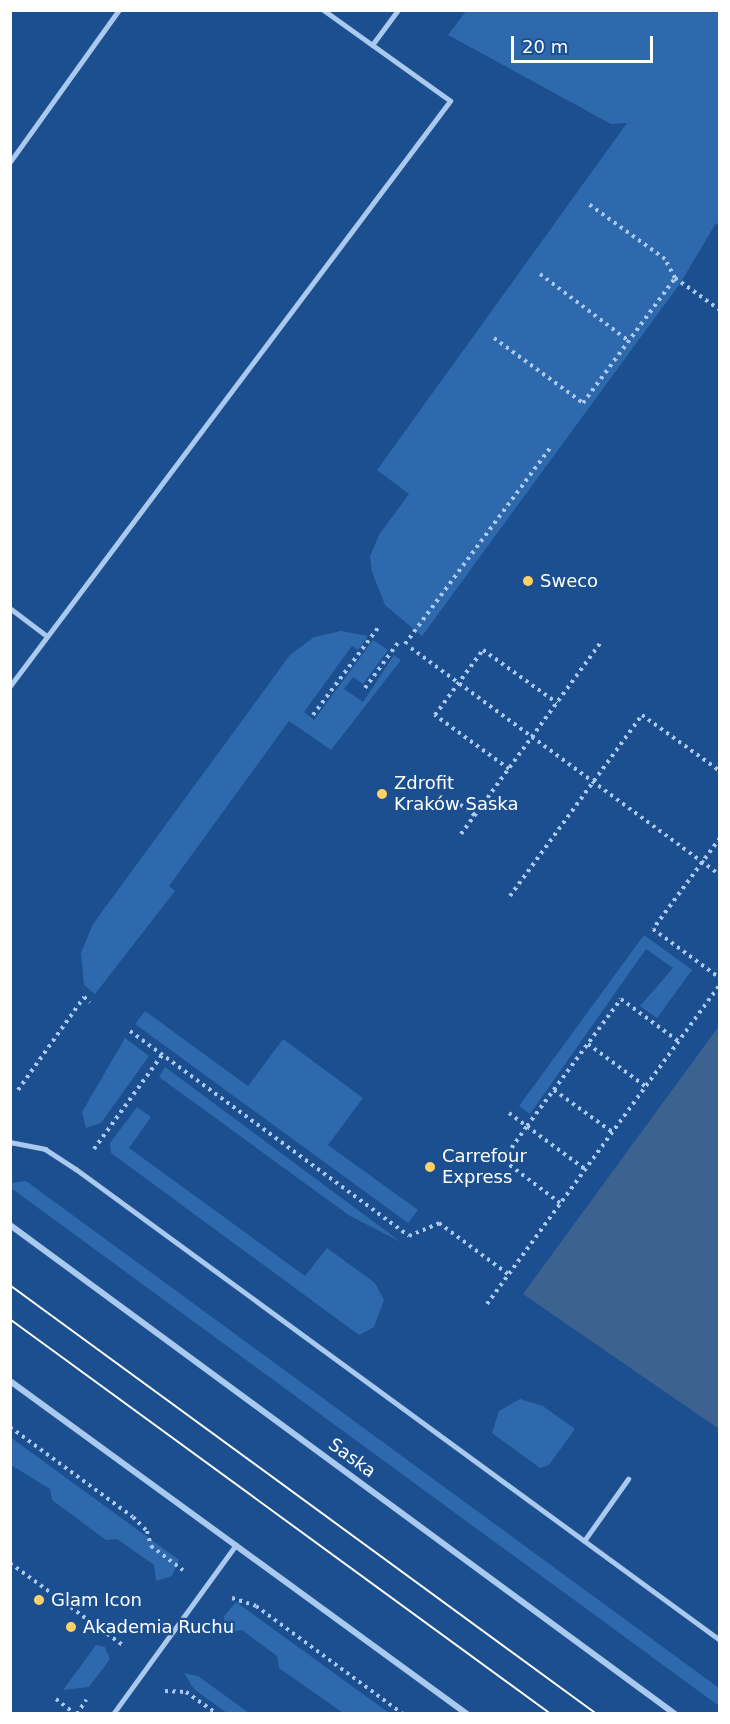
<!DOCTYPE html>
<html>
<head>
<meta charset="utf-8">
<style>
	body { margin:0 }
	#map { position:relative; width:730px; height:1724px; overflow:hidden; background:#1b4f8f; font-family:"DejaVu Sans",sans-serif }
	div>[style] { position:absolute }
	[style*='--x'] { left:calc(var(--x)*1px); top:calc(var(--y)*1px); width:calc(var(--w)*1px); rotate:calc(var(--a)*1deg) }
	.green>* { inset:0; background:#2e69ad }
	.water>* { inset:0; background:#3c6290 }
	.path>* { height:4px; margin-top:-2px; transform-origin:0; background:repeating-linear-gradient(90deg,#a9c9ee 0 3px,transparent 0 7.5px) }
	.lane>* { height:4.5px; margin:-2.25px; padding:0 2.25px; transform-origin:2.25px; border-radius:2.25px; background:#a9c9ee }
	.street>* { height:6px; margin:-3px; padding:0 3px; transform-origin:3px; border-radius:3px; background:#a9c9ee }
	.tram>* { height:1.5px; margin:-0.75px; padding:0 0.75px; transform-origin:0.75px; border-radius:0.75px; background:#fff }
	.dots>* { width:16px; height:16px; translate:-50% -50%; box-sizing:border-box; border:3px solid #1b4f8f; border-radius:50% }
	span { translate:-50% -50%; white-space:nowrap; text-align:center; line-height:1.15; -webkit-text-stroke:4.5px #1b4f8f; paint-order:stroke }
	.poi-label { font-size:18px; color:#fff }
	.left { translate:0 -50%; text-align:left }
	.street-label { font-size:18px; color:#fff }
	.frame { position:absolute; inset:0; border:12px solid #fff; pointer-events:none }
	.scale { position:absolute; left:511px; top:36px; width:142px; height:27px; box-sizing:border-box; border:3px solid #fff; border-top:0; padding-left:8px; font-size:18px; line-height:21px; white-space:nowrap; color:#fff; -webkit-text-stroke:4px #1b4f8f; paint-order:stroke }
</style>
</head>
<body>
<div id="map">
	<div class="green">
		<div style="clip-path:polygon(466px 11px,719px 11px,719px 226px,716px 223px,681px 282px,422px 636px,385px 605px,372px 572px,370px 556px,379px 535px,409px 494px,377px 470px,627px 123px,611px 124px,448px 35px)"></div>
		<div style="clip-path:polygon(341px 631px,368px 636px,358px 650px,352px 646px,304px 712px,314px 720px,373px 640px,388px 650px,363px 684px,353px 677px,344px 689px,363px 702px,394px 655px,401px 660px,331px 750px,289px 721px,169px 886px,175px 891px,95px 994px,84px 985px,81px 953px,93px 924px,290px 655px,314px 637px)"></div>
		<div style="clip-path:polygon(644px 935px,692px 970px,657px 1018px,640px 1006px,673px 968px,646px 949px,530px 1114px,519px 1106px)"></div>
		<div style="clip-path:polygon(145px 1011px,248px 1086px,283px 1039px,363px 1098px,328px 1145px,418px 1210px,408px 1223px,135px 1024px)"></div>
		<div style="clip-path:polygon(125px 1038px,149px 1056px,101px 1123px,86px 1128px,82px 1112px)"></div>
		<div style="clip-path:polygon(165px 1067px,401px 1242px,350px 1216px,159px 1077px)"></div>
		<div style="clip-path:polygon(137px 1107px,151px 1117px,129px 1148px,305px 1276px,327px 1248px,375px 1283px,384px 1300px,374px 1327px,359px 1335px,111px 1153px,110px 1143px)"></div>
		<div style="clip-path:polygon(26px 1181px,719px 1688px,719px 1706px,11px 1188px,12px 1183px)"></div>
		<div style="clip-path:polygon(520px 1399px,543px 1406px,575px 1429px,549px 1465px,540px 1468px,492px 1433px,499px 1411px)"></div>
		<div style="clip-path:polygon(10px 1437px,179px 1560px,172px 1576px,156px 1581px,154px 1565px,117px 1539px,106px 1540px,52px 1500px,50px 1489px,11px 1465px)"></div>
		<div style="clip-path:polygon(236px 1602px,389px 1713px,343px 1713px,279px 1668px,277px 1656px,242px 1630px,225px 1633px,224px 1616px)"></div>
		<div style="clip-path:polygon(96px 1645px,105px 1647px,110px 1659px,89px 1687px,63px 1690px)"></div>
		<div style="clip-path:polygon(184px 1673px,198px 1676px,249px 1713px,227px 1713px,194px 1689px)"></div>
	</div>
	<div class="water">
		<div style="clip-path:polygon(719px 1026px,719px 1429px,523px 1294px)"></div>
	</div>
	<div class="path">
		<div style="--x:540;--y:274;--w:111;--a:37"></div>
		<div style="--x:675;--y:278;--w:55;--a:35.4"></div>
		<div style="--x:494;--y:338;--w:110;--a:36.1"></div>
		<div style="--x:583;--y:403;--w:155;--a:-53.6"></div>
		<div style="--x:675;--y:278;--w:21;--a:-118"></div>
		<div style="--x:665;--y:259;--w:97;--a:-144.2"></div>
		<div style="--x:405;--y:644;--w:245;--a:-53.5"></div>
		<div style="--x:411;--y:648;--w:383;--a:36.3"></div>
		<div style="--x:365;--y:688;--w:59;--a:-53.9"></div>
		<div style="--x:313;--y:715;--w:112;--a:-53.3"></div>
		<div style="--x:509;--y:769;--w:92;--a:-143.9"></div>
		<div style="--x:435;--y:715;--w:81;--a:-53.6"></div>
		<div style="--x:483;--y:650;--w:91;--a:35.6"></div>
		<div style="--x:454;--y:800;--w:26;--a:36"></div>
		<div style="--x:461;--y:834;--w:238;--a:-53.9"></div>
		<div style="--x:720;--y:838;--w:113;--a:126.4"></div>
		<div style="--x:653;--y:929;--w:83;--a:36.2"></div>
		<div style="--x:510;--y:896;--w:224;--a:-53.9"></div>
		<div style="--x:642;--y:715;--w:96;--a:35.7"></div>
		<div style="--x:130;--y:1031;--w:346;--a:36.3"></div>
		<div style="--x:409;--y:1236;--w:33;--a:-23"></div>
		<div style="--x:439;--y:1223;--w:86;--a:36.5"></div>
		<div style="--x:588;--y:1044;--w:71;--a:36.4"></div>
		<div style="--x:18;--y:1090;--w:114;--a:-54.6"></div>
		<div style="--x:84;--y:997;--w:8;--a:40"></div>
		<div style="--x:554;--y:1090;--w:72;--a:35.9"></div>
		<div style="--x:509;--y:1113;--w:94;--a:36.4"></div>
		<div style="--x:94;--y:1149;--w:116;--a:-54.1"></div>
		<div style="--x:560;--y:1203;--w:71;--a:-143"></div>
		<div style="--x:503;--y:1160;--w:42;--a:-54.8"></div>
		<div style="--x:527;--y:1126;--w:158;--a:-53.5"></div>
		<div style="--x:621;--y:999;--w:71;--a:36.4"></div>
		<div style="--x:487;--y:1304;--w:395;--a:-53.9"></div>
		<div style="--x:10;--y:1427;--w:152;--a:36.2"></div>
		<div style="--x:133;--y:1517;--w:20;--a:45"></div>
		<div style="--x:147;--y:1531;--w:16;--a:75"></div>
		<div style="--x:151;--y:1546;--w:40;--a:37"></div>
		<div style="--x:10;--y:1563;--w:142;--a:36.1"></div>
		<div style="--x:232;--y:1598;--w:25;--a:18"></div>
		<div style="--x:256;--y:1606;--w:182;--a:36.3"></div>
		<div style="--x:165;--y:1691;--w:21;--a:3"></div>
		<div style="--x:186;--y:1692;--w:38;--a:35"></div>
		<div style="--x:56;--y:1699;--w:24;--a:38"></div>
		<div style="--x:77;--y:1714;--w:17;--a:-57"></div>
	</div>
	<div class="lane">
		<div style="--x:372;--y:45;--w:44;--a:-53.4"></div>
		<div style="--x:10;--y:162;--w:187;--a:-54.4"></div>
		<div style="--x:10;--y:608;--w:46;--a:37.1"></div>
		<div style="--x:10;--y:686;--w:732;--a:-53.05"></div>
		<div style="--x:450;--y:101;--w:156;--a:-144.4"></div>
		<div style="--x:10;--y:1142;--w:36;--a:11"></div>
		<div style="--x:45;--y:1149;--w:37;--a:33"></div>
		<div style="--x:76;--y:1169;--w:798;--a:36.18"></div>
		<div style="--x:584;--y:1541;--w:76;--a:-54.6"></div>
		<div style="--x:113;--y:1714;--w:209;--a:-54"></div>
	</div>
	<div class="street">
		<div style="--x:10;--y:1225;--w:825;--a:36.33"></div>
		<div style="--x:10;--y:1381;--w:565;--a:36.08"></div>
	</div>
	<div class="tram">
		<div style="--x:10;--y:1285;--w:727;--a:36.16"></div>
		<div style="--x:10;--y:1319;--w:670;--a:36.13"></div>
	</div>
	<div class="dots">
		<div style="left:528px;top:581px;background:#ffd166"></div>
		<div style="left:382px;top:794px;background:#ffd166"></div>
		<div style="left:430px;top:1167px;background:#ffd166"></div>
		<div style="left:39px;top:1600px;background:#ffd166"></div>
		<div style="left:71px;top:1627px;background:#ffd166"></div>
	</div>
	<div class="poi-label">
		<span class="left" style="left:540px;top:581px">Sweco</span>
		<span class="left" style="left:394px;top:794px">Zdrofit<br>Kraków Saska</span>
		<span class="left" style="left:442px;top:1167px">Carrefour<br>Express</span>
		<span class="left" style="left:51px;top:1600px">Glam Icon</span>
		<span class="left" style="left:83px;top:1627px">Akademia Ruchu</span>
	</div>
	<div class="street-label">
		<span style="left:352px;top:1458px;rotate:36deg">Saska</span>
	</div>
	<div class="frame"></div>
	<div class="scale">20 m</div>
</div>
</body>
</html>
